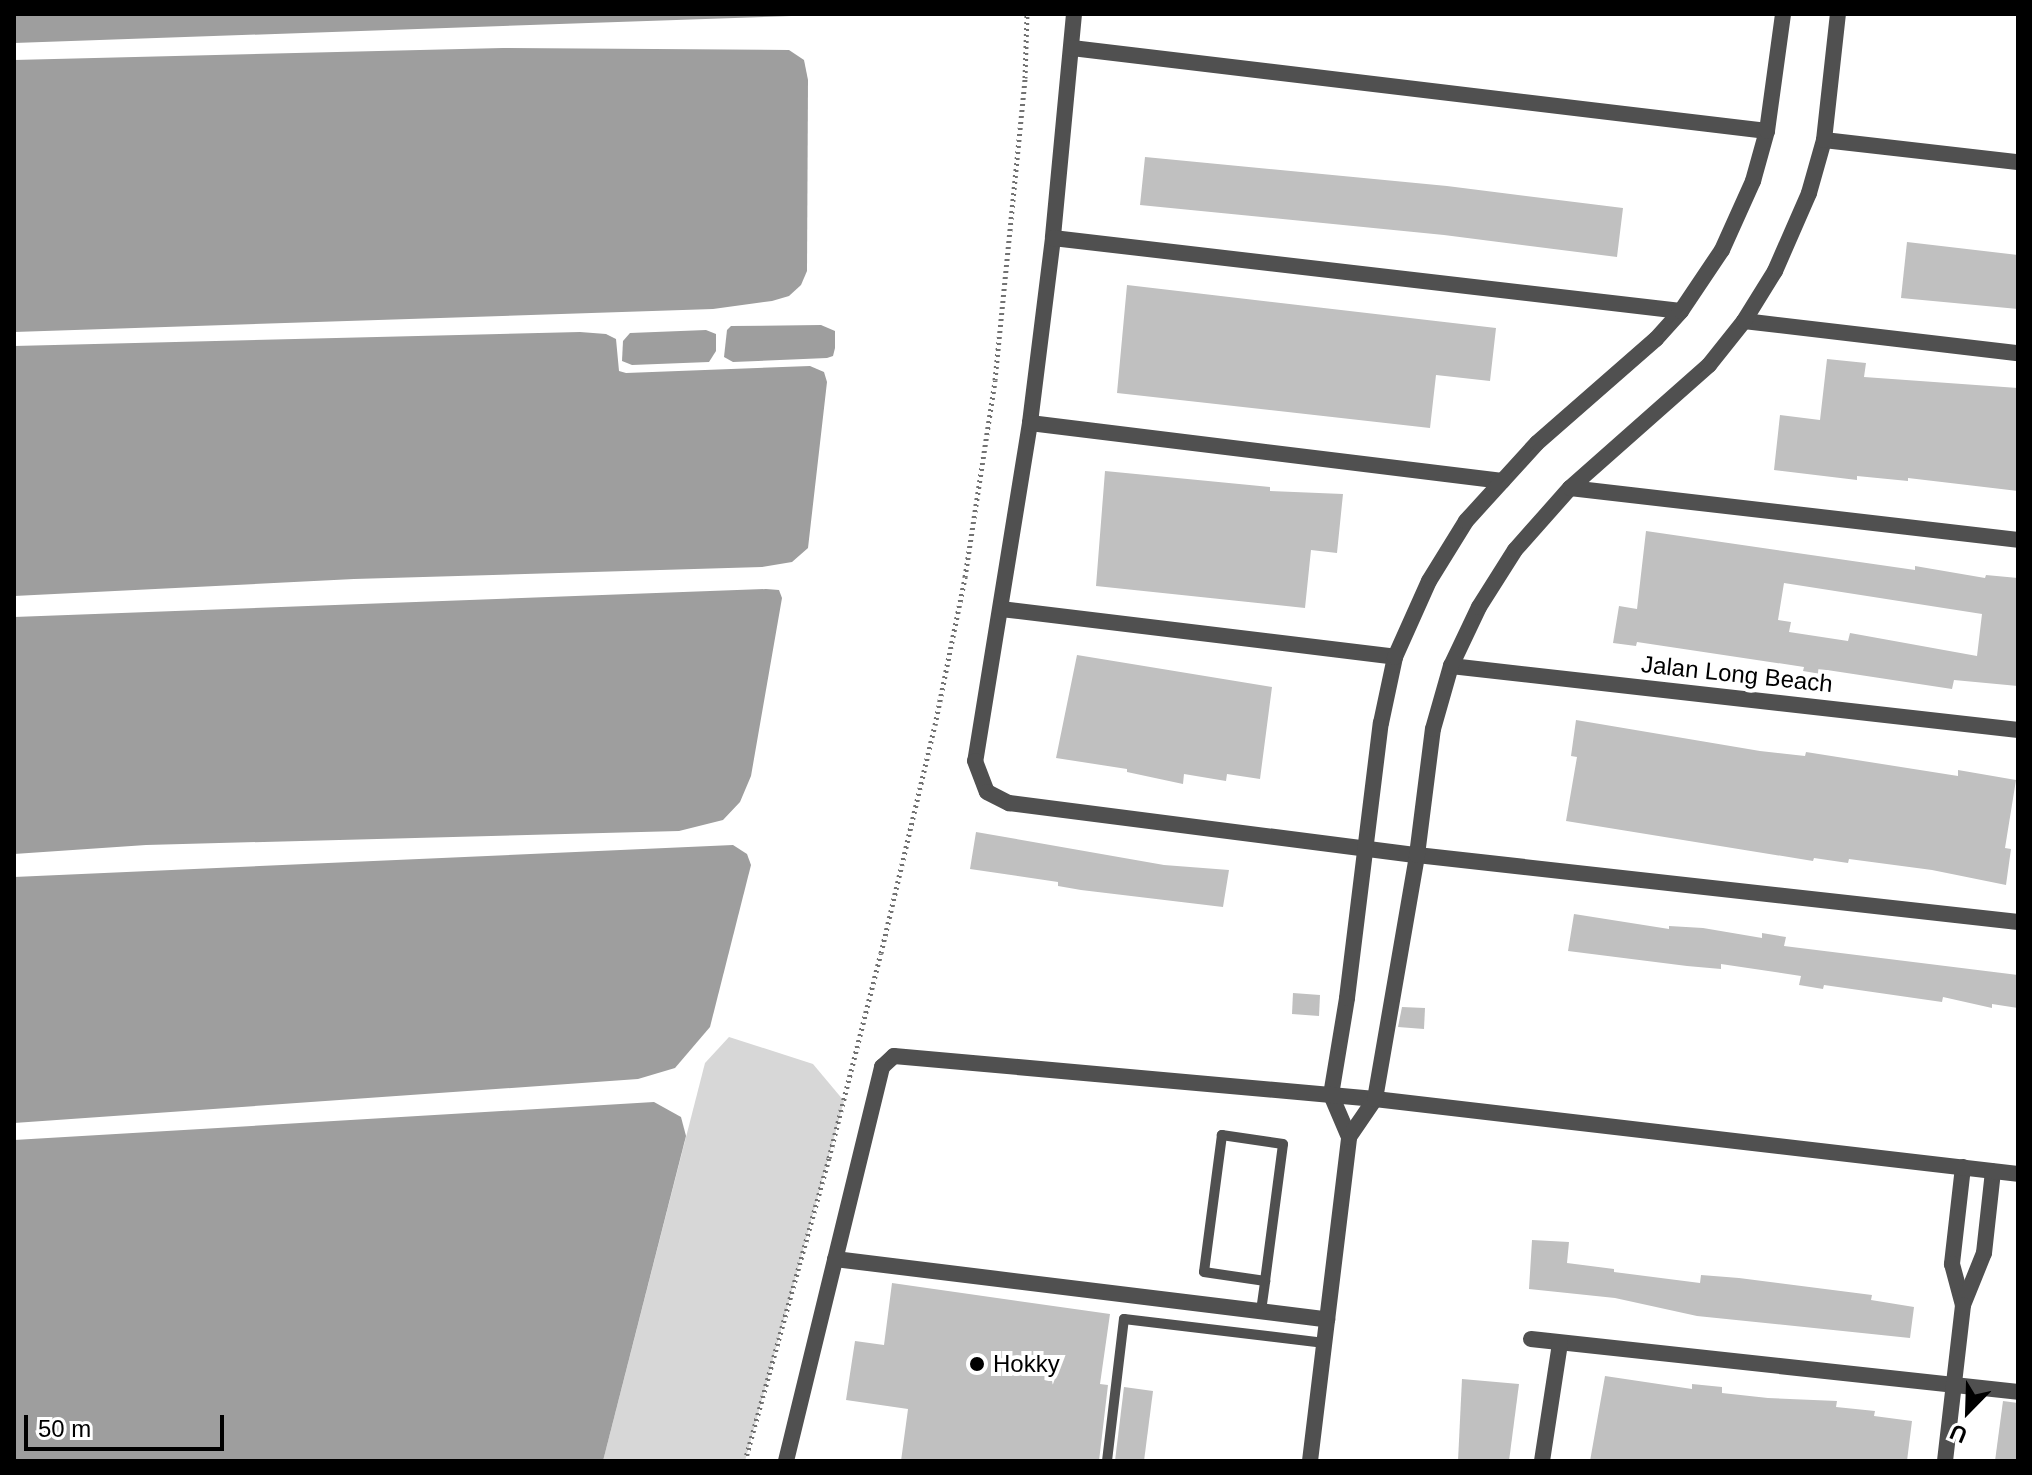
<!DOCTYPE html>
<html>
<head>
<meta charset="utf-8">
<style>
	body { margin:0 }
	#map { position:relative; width:2032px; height:1475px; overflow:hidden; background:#fff; font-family:Helvetica,sans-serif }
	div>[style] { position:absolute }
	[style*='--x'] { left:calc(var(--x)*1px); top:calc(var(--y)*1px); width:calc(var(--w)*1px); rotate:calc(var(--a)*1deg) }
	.green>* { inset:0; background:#d7d7d7 }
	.water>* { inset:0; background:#9e9e9e }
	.building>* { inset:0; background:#c0c0c0 }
	.path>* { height:5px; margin-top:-2.5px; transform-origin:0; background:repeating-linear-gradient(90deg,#727272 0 2px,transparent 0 6px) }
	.service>* { height:10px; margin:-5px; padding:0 5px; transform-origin:5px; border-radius:5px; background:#505050 }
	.minor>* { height:16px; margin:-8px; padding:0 8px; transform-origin:8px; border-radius:8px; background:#505050 }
	.dots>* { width:22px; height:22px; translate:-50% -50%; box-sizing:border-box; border:4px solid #fff; border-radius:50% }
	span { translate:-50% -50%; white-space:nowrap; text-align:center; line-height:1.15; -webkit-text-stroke:8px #fff; paint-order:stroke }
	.street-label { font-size:24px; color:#000 }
	.poi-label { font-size:24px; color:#000 }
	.left { translate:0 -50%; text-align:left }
	.frame { position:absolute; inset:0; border:16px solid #000; pointer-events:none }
	.north { position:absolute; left:1928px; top:1371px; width:80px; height:80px; -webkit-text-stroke:6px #fff; paint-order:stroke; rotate:203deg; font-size:22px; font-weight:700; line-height:32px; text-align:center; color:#000 }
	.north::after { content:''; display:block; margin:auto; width:28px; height:36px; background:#000; clip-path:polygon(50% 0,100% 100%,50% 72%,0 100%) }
	.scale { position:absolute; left:24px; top:1415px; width:200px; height:36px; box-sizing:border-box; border:4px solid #000; border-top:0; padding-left:10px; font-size:24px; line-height:28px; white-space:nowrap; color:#000; -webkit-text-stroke:6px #fff; paint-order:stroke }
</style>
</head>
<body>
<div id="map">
	<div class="green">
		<div style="clip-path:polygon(729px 1037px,813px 1064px,844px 1101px,745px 1461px,603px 1461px,705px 1063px)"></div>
	</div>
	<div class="water">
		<div style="clip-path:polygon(14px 14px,850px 14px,14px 43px)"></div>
		<div style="clip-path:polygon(503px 48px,789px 50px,804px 60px,808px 80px,807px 271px,801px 285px,789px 296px,772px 301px,713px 309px,14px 332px,14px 60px)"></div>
		<div style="clip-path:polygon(821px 325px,835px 331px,835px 348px,833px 356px,827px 358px,733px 362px,724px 357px,727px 330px,731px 326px)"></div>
		<div style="clip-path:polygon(706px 330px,716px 334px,716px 351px,709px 362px,632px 365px,622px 361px,623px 341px,630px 333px)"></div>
		<div style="clip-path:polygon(580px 332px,606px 334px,616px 339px,619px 371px,626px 373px,810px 366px,824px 372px,827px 382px,808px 548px,792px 562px,762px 567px,354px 579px,14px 596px,14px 346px)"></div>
		<div style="clip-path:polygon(766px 589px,779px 590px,782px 598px,751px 776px,740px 802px,723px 820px,679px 831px,146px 845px,14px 854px,14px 617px)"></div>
		<div style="clip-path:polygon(733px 845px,747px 854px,751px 865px,710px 1027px,675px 1068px,638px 1079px,14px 1123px,14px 877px)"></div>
		<div style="clip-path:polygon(654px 1102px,681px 1117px,686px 1136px,603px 1461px,14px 1461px,14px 1140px)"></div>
	</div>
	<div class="building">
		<div style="clip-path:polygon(1145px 157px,1447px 186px,1623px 208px,1617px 257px,1444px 235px,1140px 205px)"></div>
		<div style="clip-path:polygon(1907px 242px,2018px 255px,2018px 309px,1901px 298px)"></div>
		<div style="clip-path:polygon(1127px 285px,1496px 328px,1490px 381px,1436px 375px,1430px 428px,1117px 393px)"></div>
		<div style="clip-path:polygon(1827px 359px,1866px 363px,1864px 377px,2018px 388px,2018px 491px,1908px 478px,1908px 481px,1857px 476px,1857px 480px,1774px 470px,1780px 415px,1820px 420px)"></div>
		<div style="clip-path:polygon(1105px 471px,1270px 487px,1270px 491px,1343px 494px,1337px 553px,1311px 550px,1305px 608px,1096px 586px)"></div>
		<div style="clip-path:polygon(evenodd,1646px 531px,1915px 570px,1915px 566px,1985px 578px,1986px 575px,2018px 578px,2018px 686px,1954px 680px,1952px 689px,1827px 670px,1827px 675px,1803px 671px,1804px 667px,1637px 642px,1636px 646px,1613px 643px,1619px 606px,1637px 609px,1646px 531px,1784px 583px,1982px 614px,1977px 656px,1850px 633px,1848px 641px,1789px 632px,1791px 622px,1778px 620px,1784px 583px)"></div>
		<div style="clip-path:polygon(1077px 655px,1272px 687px,1260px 779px,1227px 774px,1226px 781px,1184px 774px,1183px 784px,1127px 772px,1127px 769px,1056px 758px)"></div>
		<div style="clip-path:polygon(1576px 720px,1760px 751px,1805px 756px,1806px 752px,1958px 776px,1958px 770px,2016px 780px,2005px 848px,2011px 849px,2006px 885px,1932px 870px,1849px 859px,1848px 863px,1814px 858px,1813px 861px,1566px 821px,1577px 757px,1571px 756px)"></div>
		<div style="clip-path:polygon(976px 832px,1164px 865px,1229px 870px,1223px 907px,1081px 890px,1058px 886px,1058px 882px,970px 869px)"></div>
		<div style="clip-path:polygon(1574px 914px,1669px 929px,1669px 926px,1703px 928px,1762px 938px,1762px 933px,1786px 937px,1784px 946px,2018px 975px,2018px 1008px,1992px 1004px,1992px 1008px,1943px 997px,1942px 1002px,1824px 985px,1823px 989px,1799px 985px,1801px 976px,1721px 964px,1721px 969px,1687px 966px,1568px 951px)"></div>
		<div style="clip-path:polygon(1293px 993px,1320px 995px,1319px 1016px,1292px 1014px)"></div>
		<div style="clip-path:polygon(1402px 1007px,1425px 1008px,1424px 1029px,1398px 1027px)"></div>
		<div style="clip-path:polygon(1532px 1240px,1569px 1242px,1567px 1263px,1614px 1269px,1614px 1272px,1700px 1283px,1701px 1275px,1739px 1278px,1872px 1295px,1871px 1300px,1914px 1307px,1910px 1338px,1697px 1316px,1615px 1298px,1529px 1289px)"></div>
		<div style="clip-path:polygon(892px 1283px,1110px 1314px,1100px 1384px,1108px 1385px,1099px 1461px,901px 1461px,908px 1409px,846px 1400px,855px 1341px,884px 1345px)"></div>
		<div style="clip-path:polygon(1605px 1376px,1692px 1389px,1692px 1384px,1722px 1387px,1722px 1393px,1768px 1398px,1837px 1401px,1836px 1407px,1875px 1411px,1874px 1416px,1912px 1421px,1907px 1461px,1590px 1461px)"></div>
		<div style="clip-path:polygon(1462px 1379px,1519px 1384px,1509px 1461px,1458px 1461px)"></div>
		<div style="clip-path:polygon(1124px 1387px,1153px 1391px,1144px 1461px,1115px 1461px)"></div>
		<div style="clip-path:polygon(2003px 1401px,2018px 1403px,2018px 1461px,1995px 1461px)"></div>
	</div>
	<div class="path">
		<div style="--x:745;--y:1461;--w:314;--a:-74.5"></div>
		<div style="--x:829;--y:1158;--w:211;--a:-75.8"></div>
		<div style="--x:881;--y:953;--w:234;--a:-76.7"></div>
		<div style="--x:935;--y:725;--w:151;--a:-78.5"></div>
		<div style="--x:965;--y:577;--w:199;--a:-81.3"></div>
		<div style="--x:995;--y:380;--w:303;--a:-84.3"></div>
		<div style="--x:1025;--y:78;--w:64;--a:-88.2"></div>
	</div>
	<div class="service">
		<div style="--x:1261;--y:1311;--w:30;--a:-82"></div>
		<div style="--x:1265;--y:1281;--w:138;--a:-82.5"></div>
		<div style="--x:1283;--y:1144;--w:62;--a:-171.6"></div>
		<div style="--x:1222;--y:1135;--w:138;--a:97.5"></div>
		<div style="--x:1204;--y:1272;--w:62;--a:8.4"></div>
		<div style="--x:1107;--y:1461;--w:143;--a:-83.2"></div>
		<div style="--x:1124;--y:1319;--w:202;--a:6.8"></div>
	</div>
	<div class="minor">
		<div style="--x:1074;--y:14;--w:225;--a:95.4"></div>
		<div style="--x:1053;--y:238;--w:186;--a:97.1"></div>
		<div style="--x:1030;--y:423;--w:342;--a:99.2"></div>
		<div style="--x:975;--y:761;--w:33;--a:69"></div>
		<div style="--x:987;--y:792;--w:25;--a:27"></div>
		<div style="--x:1009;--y:803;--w:411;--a:7.3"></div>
		<div style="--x:1417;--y:855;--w:605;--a:6.36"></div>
		<div style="--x:1072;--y:48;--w:700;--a:6.81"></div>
		<div style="--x:1824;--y:140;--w:195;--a:6.5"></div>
		<div style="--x:1053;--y:238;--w:632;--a:6.63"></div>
		<div style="--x:1744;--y:321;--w:276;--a:6.7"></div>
		<div style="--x:1030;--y:423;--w:476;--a:7"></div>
		<div style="--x:1570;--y:488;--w:451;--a:6.6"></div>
		<div style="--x:1001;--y:609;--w:397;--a:6.9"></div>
		<div style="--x:1451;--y:666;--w:571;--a:6.44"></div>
		<div style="--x:1349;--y:1137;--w:46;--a:-113.2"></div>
		<div style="--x:1331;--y:1095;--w:98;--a:-80.6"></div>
		<div style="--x:1347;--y:998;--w:277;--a:-83"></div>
		<div style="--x:1381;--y:723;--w:67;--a:-78"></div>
		<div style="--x:1395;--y:657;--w:83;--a:-65.9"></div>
		<div style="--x:1429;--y:581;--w:70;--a:-58.3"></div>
		<div style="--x:1466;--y:521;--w:105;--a:-47.7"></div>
		<div style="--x:1537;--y:443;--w:158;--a:-41.2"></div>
		<div style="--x:1656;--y:339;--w:38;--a:-48"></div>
		<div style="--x:1681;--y:311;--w:73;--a:-56.1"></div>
		<div style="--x:1722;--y:250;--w:76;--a:-65.8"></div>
		<div style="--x:1753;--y:181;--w:52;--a:-74.4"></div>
		<div style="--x:1767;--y:131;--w:118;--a:-82.2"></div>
		<div style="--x:1963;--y:1167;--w:98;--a:96.5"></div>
		<div style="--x:1952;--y:1264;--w:42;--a:75"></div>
		<div style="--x:1963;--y:1305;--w:56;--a:-68"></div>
		<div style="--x:1984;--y:1253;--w:82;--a:-83.7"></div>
		<div style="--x:835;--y:1259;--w:496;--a:7"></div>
		<div style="--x:1531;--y:1339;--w:490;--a:6.2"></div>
		<div style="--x:786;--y:1461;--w:406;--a:-76.3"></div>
		<div style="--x:882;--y:1067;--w:16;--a:-43"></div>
		<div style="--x:894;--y:1056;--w:483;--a:5.1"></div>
		<div style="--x:1375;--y:1099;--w:647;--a:6.65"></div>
		<div style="--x:1310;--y:1461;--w:326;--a:-83.1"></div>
		<div style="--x:1349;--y:1137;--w:46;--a:-55.6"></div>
		<div style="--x:1375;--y:1099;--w:248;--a:-80.2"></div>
		<div style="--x:1417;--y:855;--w:127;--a:-82.8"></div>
		<div style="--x:1433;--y:729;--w:66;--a:-74.1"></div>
		<div style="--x:1451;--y:666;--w:65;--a:-64.6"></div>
		<div style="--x:1479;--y:607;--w:67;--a:-57.7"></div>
		<div style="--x:1515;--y:550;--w:83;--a:-48.4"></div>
		<div style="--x:1570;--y:488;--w:186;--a:-41.5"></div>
		<div style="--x:1709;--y:365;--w:56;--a:-51.5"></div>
		<div style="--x:1744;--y:321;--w:59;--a:-58.2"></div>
		<div style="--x:1775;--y:271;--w:85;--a:-66.4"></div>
		<div style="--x:1809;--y:193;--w:55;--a:-74.2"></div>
		<div style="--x:1824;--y:140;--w:127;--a:-83.7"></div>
		<div style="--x:1542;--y:1461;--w:119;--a:-81.3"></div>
		<div style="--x:1945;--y:1461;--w:157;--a:-83.4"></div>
	</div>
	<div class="dots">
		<div style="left:977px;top:1364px;background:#000"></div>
	</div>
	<div class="street-label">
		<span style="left:1737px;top:674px;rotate:6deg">Jalan Long Beach</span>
	</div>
	<div class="poi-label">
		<span class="left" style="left:993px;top:1364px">Hokky</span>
	</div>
	<div class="frame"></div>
	<div class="north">U</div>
	<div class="scale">50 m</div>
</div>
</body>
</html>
